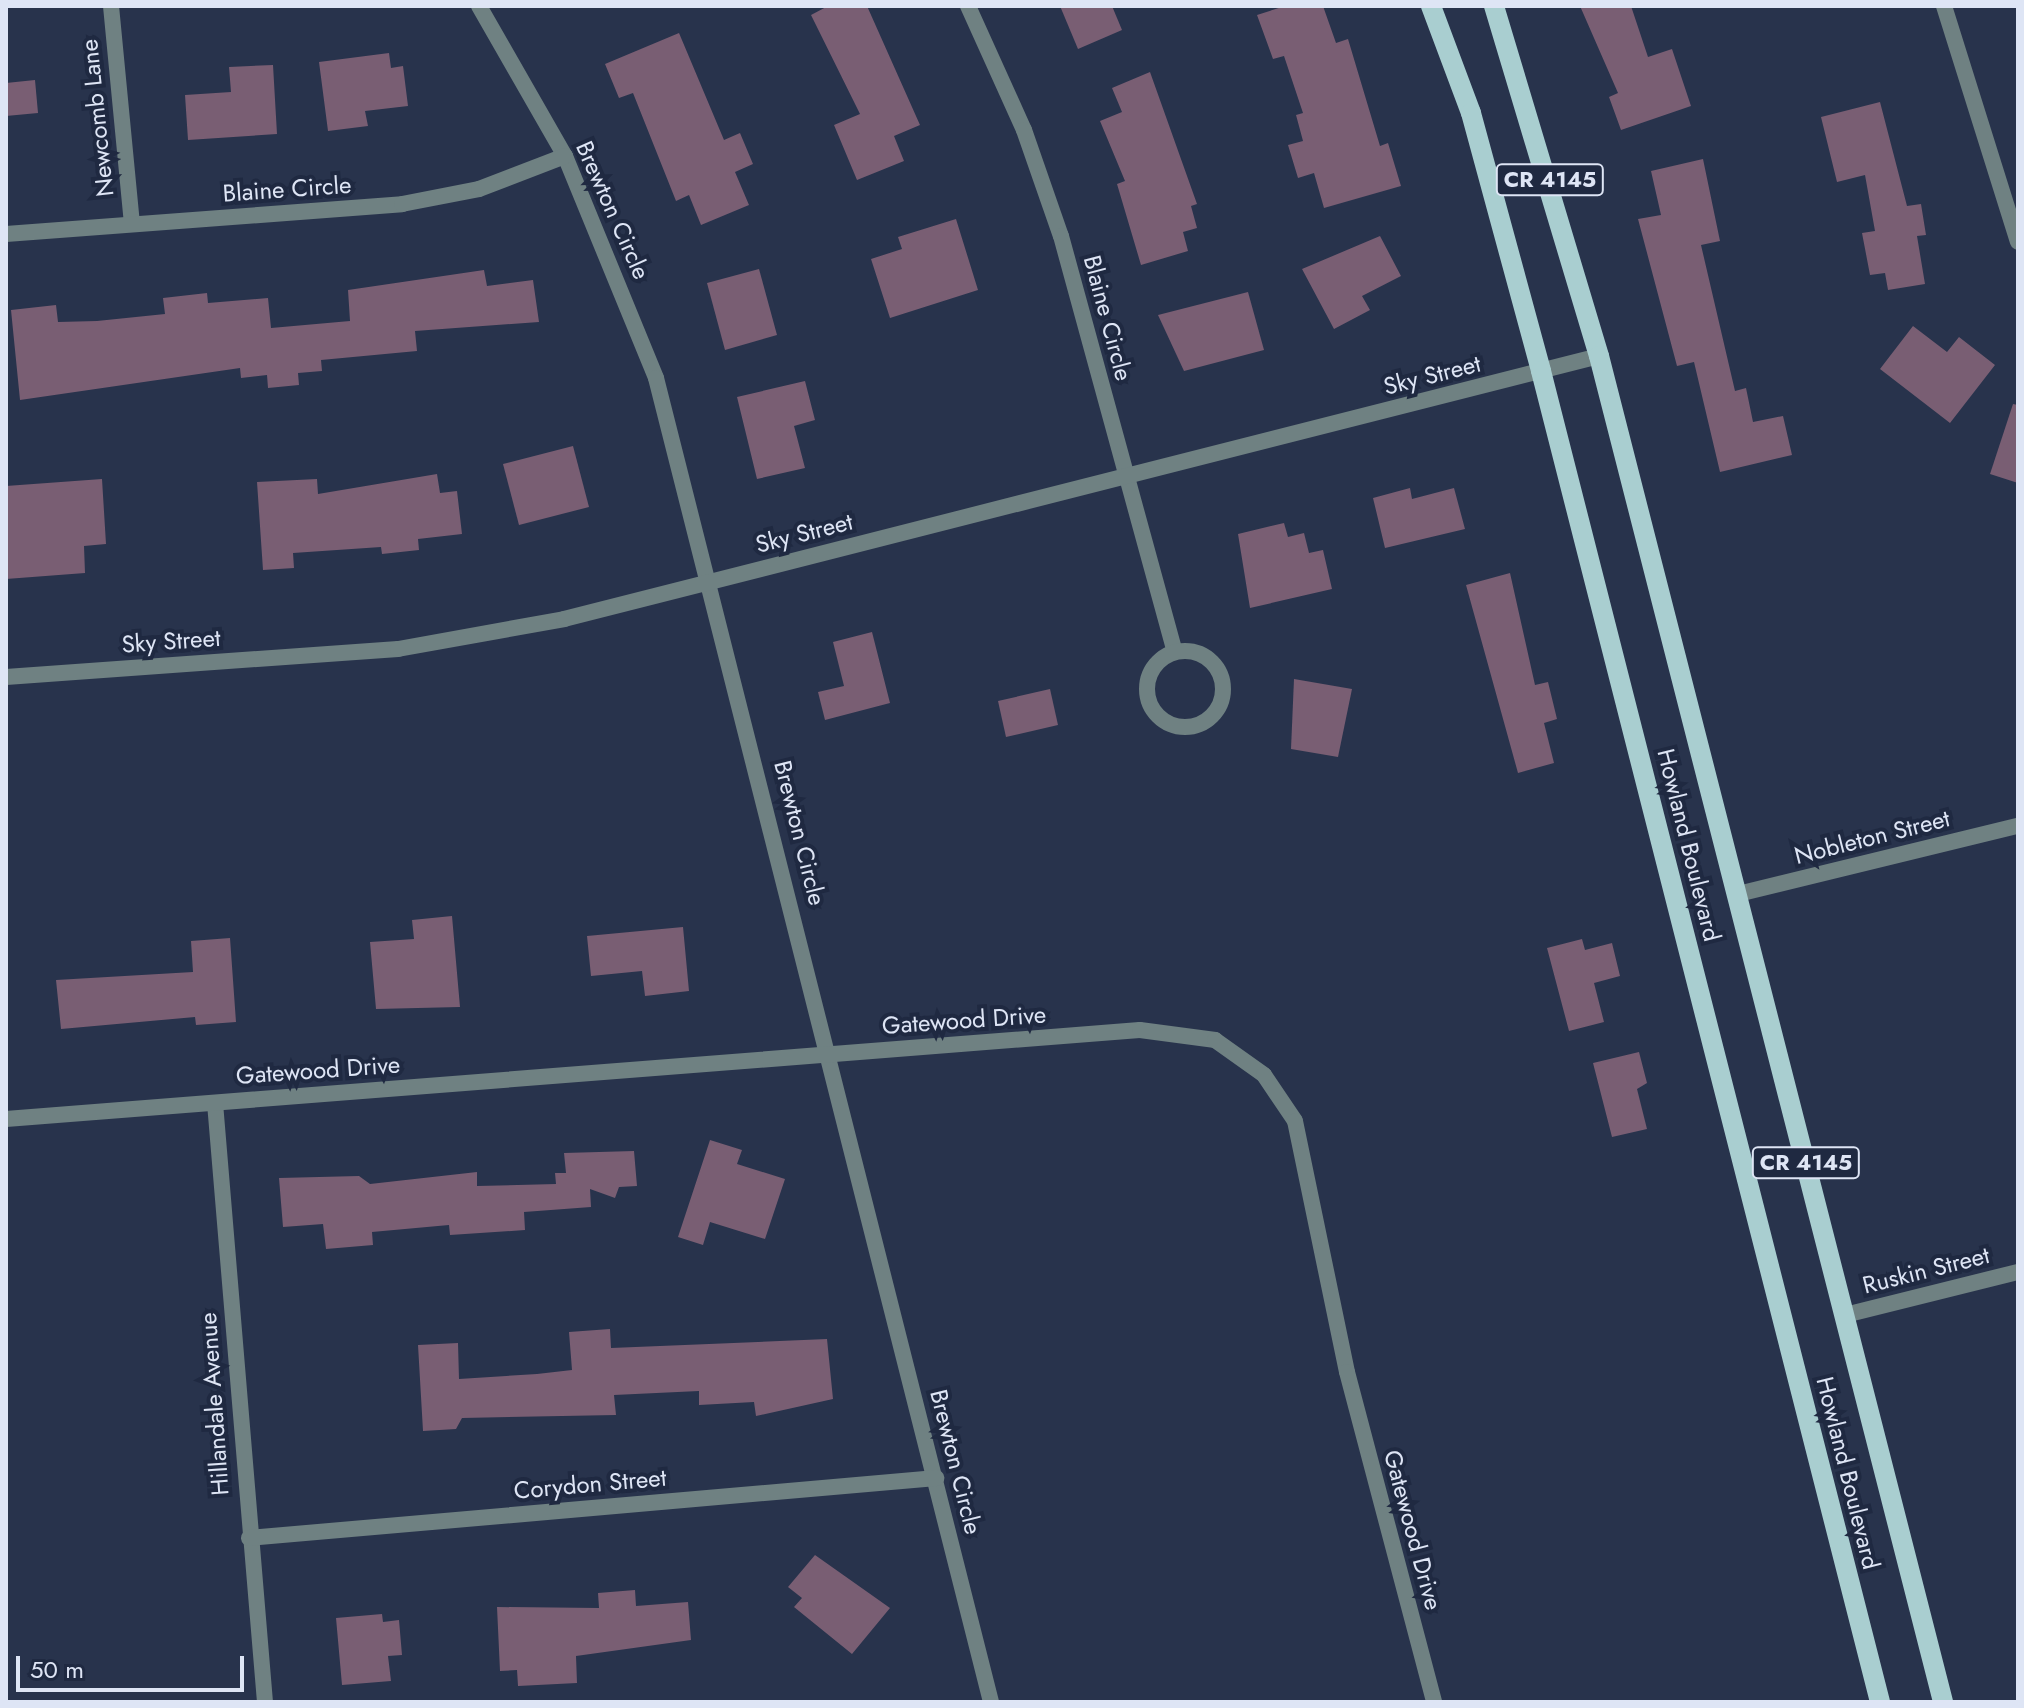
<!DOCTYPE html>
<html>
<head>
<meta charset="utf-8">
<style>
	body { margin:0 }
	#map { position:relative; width:2024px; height:1708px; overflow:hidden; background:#28334c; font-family:Jost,sans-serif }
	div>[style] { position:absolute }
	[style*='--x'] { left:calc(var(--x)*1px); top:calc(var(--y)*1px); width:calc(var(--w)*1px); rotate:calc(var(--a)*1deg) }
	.building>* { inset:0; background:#795e73 }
	.minor>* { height:16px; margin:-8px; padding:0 8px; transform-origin:8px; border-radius:8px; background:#6f8182 }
	.minor>.ring { margin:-8px; padding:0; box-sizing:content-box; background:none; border:16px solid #6f8182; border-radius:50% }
	.primary>* { height:20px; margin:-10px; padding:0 10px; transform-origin:10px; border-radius:10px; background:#a9ced0 }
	span { translate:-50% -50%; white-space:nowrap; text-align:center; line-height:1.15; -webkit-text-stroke:8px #1f2941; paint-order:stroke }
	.shield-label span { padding:2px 6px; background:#1f2941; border:2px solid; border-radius:6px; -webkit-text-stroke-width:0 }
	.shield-label { font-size:22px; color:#dee5f5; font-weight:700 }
	.street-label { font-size:24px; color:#dee5f5 }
	.frame { position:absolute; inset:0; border:8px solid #dee5f5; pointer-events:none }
	.scale { position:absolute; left:16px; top:1656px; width:228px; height:36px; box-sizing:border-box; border:4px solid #dee5f5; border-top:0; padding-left:10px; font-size:24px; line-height:28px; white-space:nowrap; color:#dee5f5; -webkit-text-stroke:6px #1f2941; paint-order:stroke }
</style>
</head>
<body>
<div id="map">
	<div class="building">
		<div style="clip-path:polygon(828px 6px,867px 6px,920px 125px,894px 136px,904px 161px,857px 180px,834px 125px,860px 114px,811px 15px)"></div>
		<div style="clip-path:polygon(1060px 6px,1112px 6px,1122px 30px,1078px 49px)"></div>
		<div style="clip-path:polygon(1285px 6px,1323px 6px,1336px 43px,1348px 39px,1380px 146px,1388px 143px,1401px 186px,1324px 208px,1314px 173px,1298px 178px,1288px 145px,1303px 141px,1296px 115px,1303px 113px,1284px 56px,1273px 59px,1257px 15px)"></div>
		<div style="clip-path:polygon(1580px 6px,1631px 6px,1648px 57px,1672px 49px,1691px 106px,1621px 130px,1609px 97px,1618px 93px)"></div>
		<div style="clip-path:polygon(679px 33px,724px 140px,740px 133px,753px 164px,735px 172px,749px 205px,701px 225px,689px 195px,676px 201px,633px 93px,619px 98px,605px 64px)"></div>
		<div style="clip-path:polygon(389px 53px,391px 68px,403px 66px,408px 106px,365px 111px,368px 126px,328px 131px,319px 62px)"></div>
		<div style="clip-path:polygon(273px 65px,277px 134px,188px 140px,185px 95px,231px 92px,229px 67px)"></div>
		<div style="clip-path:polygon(1150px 72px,1197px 204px,1191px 206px,1197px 228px,1183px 232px,1188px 251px,1141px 265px,1117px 184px,1125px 181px,1100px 121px,1122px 112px,1112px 88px)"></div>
		<div style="clip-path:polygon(35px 80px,38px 113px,6px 116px,6px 83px)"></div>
		<div style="clip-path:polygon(1880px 102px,1907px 206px,1921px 204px,1926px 235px,1917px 236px,1925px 284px,1888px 290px,1885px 273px,1870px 275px,1862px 233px,1875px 231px,1865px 175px,1837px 182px,1821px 117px)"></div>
		<div style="clip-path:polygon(1703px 159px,1720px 241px,1701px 245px,1735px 391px,1746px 388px,1753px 422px,1783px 416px,1792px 455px,1720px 472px,1694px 362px,1677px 366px,1638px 219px,1661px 215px,1651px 171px)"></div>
		<div style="clip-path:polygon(956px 219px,978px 290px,890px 318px,871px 259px,902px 249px,898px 237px)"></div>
		<div style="clip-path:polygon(1380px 236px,1401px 276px,1362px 296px,1370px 310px,1334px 329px,1302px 269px)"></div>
		<div style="clip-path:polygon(759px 269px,777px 335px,725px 350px,707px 283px)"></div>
		<div style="clip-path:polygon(484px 270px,487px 286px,533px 280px,539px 322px,415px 331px,417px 351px,321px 360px,322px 371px,298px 373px,299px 385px,268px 388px,267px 375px,241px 378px,240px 368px,20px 400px,11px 310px,56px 305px,58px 322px,97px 321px,165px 314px,163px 298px,207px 293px,208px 303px,268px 298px,271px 328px,350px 321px,348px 290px)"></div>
		<div style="clip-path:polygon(1248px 292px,1264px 350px,1184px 371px,1158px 315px)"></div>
		<div style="clip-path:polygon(1913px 326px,1947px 352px,1959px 337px,1995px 365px,1950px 423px,1880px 369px)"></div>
		<div style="clip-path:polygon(805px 381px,815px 420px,794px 426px,805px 468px,757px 479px,737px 397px)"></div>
		<div style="clip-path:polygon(2013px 404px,2018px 405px,2018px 483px,1990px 474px)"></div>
		<div style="clip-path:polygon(573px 446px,589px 507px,519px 525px,503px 464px)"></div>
		<div style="clip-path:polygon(437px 474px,440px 493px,457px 491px,462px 534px,418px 539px,419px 550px,382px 554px,381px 547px,293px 553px,294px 568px,263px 570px,257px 482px,317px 479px,318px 494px)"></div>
		<div style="clip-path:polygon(102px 479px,106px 544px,84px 546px,85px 573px,6px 579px,6px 486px)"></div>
		<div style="clip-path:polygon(1410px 488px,1412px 499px,1454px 488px,1465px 529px,1385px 548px,1373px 498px)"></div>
		<div style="clip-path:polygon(1284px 523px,1288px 537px,1304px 533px,1309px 553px,1323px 550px,1332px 589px,1250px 608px,1238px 534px)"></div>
		<div style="clip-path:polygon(1510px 573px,1535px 685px,1548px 682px,1557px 719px,1544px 723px,1554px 763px,1518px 773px,1466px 585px)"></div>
		<div style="clip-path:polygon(872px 632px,890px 703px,825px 720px,818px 692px,844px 686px,833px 642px)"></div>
		<div style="clip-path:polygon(1294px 679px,1352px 689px,1338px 757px,1291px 749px)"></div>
		<div style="clip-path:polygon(1050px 689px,1058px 725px,1006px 737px,998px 701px)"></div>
		<div style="clip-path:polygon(452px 916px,460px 1007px,376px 1009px,370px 942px,414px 939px,412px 920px)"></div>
		<div style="clip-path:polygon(683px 927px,689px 991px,645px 996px,642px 971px,591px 976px,587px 936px)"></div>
		<div style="clip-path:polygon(230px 938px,236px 1022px,196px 1025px,195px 1017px,61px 1029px,56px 980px,193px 972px,191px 941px)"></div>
		<div style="clip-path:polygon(1582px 939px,1585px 950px,1612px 943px,1620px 976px,1594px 983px,1604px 1022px,1569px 1031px,1547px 948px)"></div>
		<div style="clip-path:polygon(1639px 1052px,1647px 1083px,1637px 1089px,1647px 1129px,1612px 1137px,1593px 1063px)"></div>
		<div style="clip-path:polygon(710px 1140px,742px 1150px,737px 1164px,785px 1179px,765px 1239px,710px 1222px,703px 1245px,678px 1237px)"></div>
		<div style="clip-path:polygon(634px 1151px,637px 1186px,619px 1187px,615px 1198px,590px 1189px,591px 1207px,524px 1212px,525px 1230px,450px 1235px,449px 1225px,372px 1232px,373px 1245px,326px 1249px,323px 1224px,283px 1227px,279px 1178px,359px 1176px,370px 1184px,477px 1172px,477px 1186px,556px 1184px,555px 1173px,566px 1173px,564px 1153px)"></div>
		<div style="clip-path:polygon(610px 1329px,611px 1348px,827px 1339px,833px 1399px,756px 1416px,754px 1402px,699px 1405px,699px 1391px,614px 1395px,616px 1415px,462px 1418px,456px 1429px,423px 1431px,418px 1345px,458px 1343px,459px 1379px,537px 1374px,572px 1370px,569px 1332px)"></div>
		<div style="clip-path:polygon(815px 1555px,890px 1608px,852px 1654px,794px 1607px,802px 1598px,788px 1587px)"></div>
		<div style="clip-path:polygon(635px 1590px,636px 1606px,688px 1602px,691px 1640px,576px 1656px,577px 1683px,518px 1686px,517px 1670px,500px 1671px,497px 1607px,599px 1608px,598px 1593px)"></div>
		<div style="clip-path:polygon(382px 1614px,383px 1622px,399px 1620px,402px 1655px,388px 1656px,391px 1681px,342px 1685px,336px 1618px)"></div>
	</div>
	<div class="minor">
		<div style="--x:111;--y:6;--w:219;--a:84.5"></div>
		<div style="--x:479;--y:6;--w:173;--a:60.2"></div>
		<div style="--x:565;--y:156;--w:240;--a:67.7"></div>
		<div style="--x:656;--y:378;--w:1366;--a:75.8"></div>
		<div style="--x:968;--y:6;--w:136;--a:65.7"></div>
		<div style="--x:1024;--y:130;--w:112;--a:70.8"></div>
		<div style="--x:1061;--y:236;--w:431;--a:74.7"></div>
		<div style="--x:1944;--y:6;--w:247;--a:72.6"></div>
		<div style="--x:6;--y:234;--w:397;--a:-4.3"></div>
		<div style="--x:402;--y:204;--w:78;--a:-11"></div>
		<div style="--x:479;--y:189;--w:92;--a:-21"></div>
		<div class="ring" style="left:1147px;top:651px;width:60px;height:60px"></div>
		<div style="--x:6;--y:677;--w:393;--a:-4.1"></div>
		<div style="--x:398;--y:649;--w:169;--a:-10.2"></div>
		<div style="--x:564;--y:619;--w:1068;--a:-14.26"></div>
		<div style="--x:1738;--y:894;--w:288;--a:-13.7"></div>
		<div style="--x:215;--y:1103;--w:601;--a:85.23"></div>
		<div style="--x:6;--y:1119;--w:1137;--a:-4.49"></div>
		<div style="--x:1140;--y:1030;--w:76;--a:7.6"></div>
		<div style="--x:1215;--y:1040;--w:60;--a:35.5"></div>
		<div style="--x:1264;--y:1075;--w:55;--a:56"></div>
		<div style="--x:1295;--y:1121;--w:256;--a:78.3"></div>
		<div style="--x:1347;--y:1372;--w:341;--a:75.2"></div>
		<div style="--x:1845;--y:1315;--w:178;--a:-14"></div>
		<div style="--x:249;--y:1538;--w:690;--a:-4.99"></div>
	</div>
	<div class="primary">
		<div style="--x:1431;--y:6;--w:114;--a:69.5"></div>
		<div style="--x:1471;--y:113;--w:267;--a:74.8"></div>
		<div style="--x:1541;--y:371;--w:1373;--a:75.71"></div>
		<div style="--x:1494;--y:6;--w:365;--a:73.3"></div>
		<div style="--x:1599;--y:356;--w:1389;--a:75.66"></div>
	</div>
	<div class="shield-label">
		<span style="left:1550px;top:180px">CR 4145</span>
		<span style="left:1806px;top:1163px">CR 4145</span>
	</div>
	<div class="street-label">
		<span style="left:97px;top:118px;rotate:-96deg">Newcomb Lane</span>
		<span style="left:287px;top:189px;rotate:-4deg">Blaine Circle</span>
		<span style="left:613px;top:210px;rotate:66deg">Brewton Circle</span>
		<span style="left:1108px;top:318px;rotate:75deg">Blaine Circle</span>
		<span style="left:1432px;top:375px;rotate:-14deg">Sky Street</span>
		<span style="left:804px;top:533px;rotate:-14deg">Sky Street</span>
		<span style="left:171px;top:641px;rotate:-4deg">Sky Street</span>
		<span style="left:800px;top:833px;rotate:76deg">Brewton Circle</span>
		<span style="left:1872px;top:837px;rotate:-14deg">Nobleton Street</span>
		<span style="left:1689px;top:845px;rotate:76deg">Howland Boulevard</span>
		<span style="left:964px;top:1020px;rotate:-4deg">Gatewood Drive</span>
		<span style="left:318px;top:1070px;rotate:-4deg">Gatewood Drive</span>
		<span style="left:1926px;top:1270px;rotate:-14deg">Ruskin Street</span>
		<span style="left:214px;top:1404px;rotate:-94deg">Hillandale Avenue</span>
		<span style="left:956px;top:1462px;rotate:76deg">Brewton Circle</span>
		<span style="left:1848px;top:1473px;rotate:76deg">Howland Boulevard</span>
		<span style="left:590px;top:1484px;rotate:-5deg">Corydon Street</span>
		<span style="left:1413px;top:1530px;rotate:75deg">Gatewood Drive</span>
	</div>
	<div class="frame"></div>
	<div class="scale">50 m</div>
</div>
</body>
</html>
